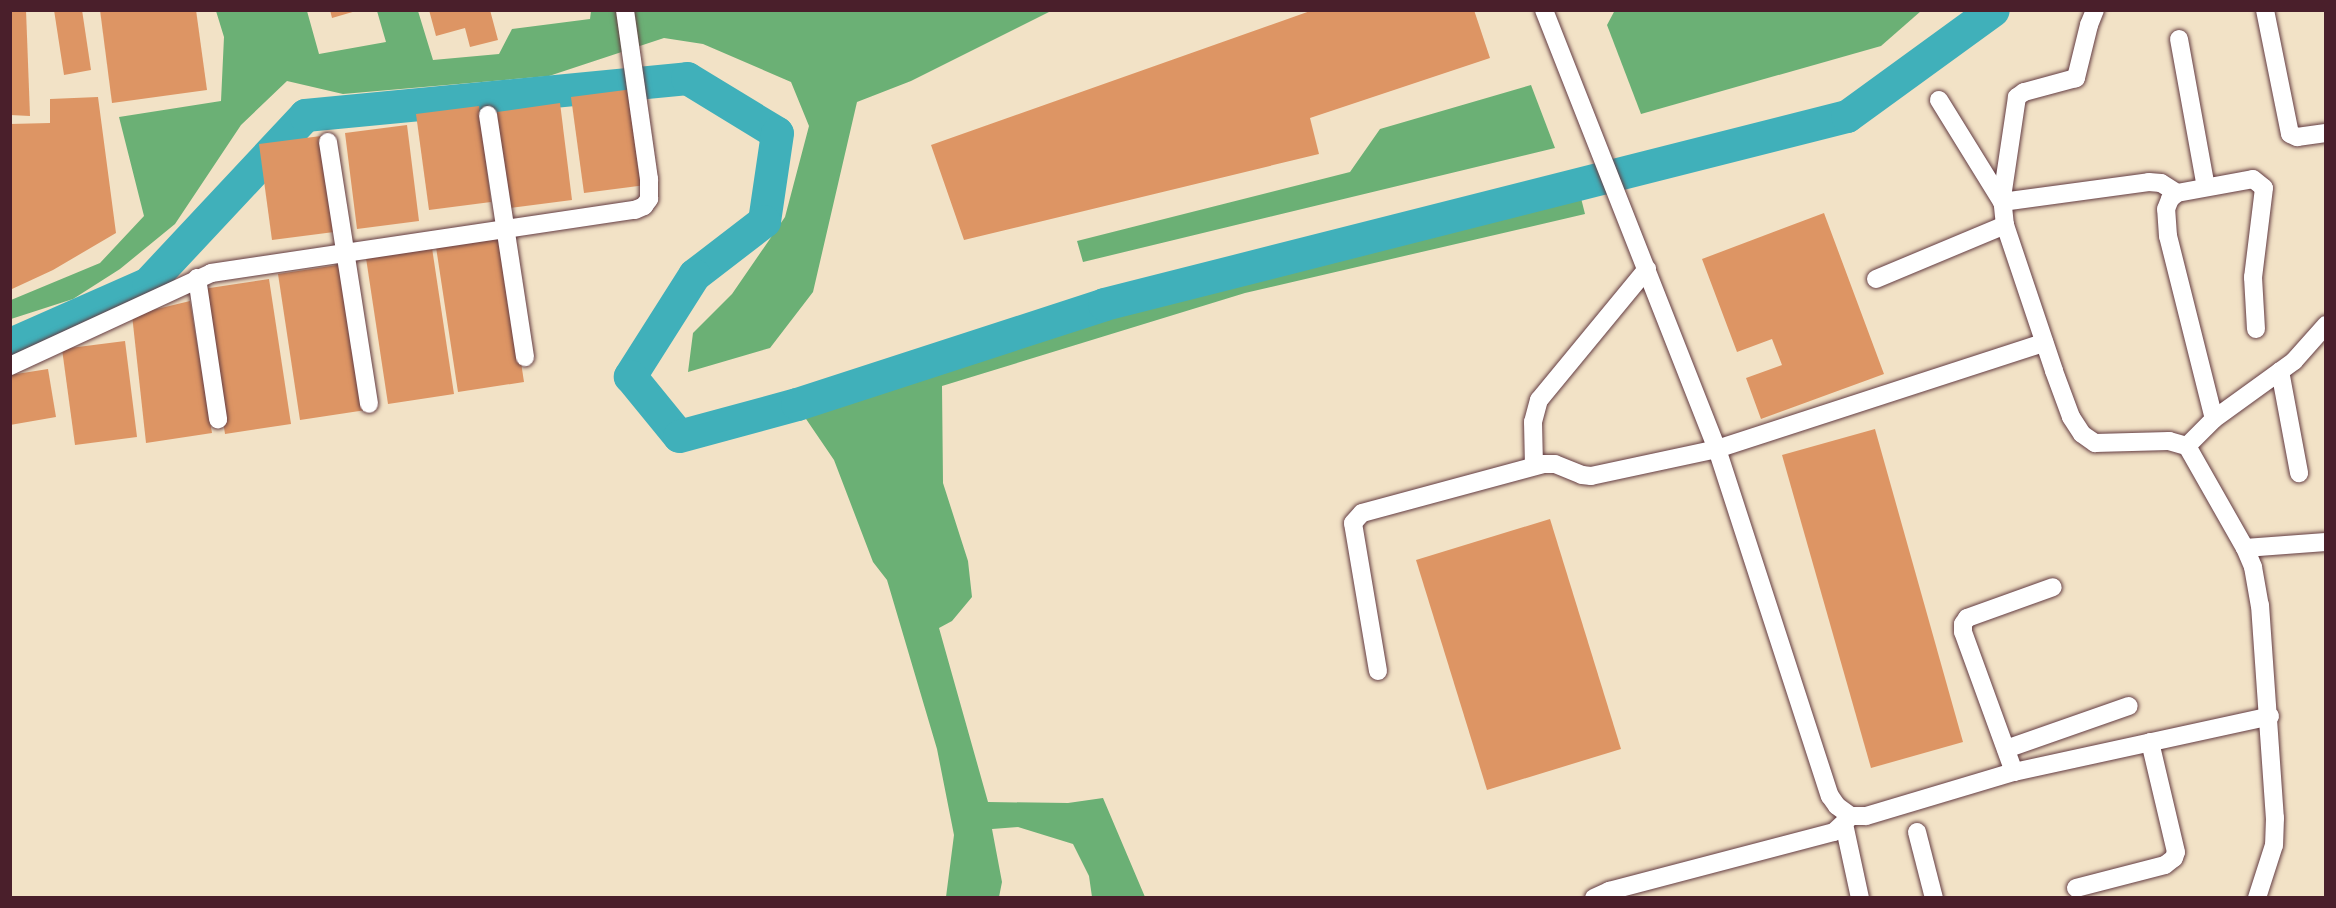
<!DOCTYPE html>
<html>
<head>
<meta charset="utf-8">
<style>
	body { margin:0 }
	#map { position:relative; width:2336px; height:908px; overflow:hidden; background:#f2e2c6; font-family:Itim,sans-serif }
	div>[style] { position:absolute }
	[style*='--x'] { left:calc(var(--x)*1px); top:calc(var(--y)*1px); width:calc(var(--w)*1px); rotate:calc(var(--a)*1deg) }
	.forest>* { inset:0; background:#6bb075 }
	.river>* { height:33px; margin:-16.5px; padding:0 16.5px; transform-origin:16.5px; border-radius:16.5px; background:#40b0ba }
	.building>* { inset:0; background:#dd9564 }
	.roads { filter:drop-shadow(0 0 2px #633c42) drop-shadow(0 0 2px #633c42) }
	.street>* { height:18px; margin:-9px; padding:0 9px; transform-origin:9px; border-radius:9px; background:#fff }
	span { translate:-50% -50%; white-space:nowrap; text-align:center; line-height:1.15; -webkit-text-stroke:4.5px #f7f3e8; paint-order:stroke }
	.frame { position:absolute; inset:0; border:12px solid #4a1f2b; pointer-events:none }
</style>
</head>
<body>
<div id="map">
	<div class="forest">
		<div style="clip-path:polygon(1615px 10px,1921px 10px,1921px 11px,1881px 46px,1641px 114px,1607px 25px)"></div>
		<div style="clip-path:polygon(216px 11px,307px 11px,319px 54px,386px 42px,377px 11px,418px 11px,433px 60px,499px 54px,512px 29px,590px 19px,591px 11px,1051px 11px,911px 81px,857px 102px,813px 292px,770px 348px,688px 372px,693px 333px,732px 294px,785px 217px,809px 126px,791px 82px,703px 44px,664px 38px,549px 76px,343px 94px,287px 81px,241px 125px,175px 224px,120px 269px,73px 299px,11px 319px,11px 300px,100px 263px,144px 216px,119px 117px,221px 101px,224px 37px)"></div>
		<div style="clip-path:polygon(1531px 85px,1555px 148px,1083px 262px,1077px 241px,1350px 172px,1380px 129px)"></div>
		<div style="clip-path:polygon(1581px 198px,1585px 214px,1245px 293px,942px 386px,943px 483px,968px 561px,972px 597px,952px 621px,939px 628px,988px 802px,1068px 803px,1103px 798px,1145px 897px,1092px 897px,1089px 876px,1073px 844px,1018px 827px,992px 829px,1002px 882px,999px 897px,946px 897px,954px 835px,937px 749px,887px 580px,873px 562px,834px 460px,804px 416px,907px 378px,1167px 295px)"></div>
	</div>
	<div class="river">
		<div style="--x:10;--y:344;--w:151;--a:-23.8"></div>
		<div style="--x:148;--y:283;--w:230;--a:-46.9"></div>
		<div style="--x:305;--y:115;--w:384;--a:-5.5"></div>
		<div style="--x:687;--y:78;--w:105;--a:31.4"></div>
		<div style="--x:777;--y:133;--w:89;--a:98.4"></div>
		<div style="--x:764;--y:221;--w:88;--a:142.4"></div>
		<div style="--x:694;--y:275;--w:120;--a:122.4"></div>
		<div style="--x:630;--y:376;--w:77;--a:50.8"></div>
		<div style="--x:679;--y:436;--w:122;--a:-15.2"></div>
		<div style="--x:797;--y:404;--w:323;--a:-18"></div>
		<div style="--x:1104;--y:304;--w:766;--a:-14.2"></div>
		<div style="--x:1847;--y:116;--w:180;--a:-36"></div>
	</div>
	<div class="building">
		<div style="clip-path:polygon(10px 10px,26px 10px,30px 116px,10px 115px)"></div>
		<div style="clip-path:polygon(54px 10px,82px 10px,91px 70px,64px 75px)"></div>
		<div style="clip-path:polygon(100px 10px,196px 10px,207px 90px,112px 103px)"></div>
		<div style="clip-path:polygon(330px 10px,356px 10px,356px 11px,332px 18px)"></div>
		<div style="clip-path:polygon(429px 10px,490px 10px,498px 40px,470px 47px,465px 28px,436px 36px)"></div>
		<div style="clip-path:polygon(1313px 10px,1474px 10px,1490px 58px,1310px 118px,1319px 154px,964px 240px,931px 145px)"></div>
		<div style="clip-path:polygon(633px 89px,646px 185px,584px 193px,571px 97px)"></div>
		<div style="clip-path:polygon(98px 97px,116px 233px,53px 270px,12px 289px,10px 124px,50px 123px,50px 99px)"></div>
		<div style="clip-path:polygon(560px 103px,572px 200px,510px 208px,497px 112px)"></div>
		<div style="clip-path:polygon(479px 106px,491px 202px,429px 210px,416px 114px)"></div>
		<div style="clip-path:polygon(407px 125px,419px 221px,357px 229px,345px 133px)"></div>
		<div style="clip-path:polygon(321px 136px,334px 232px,272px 240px,259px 144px)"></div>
		<div style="clip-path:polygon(1824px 213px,1884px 374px,1761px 419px,1746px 378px,1782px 365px,1772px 339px,1737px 352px,1702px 259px)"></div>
		<div style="clip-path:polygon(502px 237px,524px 382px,458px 392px,436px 247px)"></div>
		<div style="clip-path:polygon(432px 248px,454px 394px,388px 404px,366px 258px)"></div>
		<div style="clip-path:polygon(344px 264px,366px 410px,300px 420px,278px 274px)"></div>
		<div style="clip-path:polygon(269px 279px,291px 424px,225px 434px,203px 289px)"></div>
		<div style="clip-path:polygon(190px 301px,212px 433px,146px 443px,132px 315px)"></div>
		<div style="clip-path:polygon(125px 341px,137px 437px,75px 445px,62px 349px)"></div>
		<div style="clip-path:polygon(48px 369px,56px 417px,10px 425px,10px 375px)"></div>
		<div style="clip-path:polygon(1875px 429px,1963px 742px,1871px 768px,1782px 455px)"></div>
		<div style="clip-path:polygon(1550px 519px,1621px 749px,1487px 790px,1416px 560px)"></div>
	</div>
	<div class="roads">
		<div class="street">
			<div style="--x:1544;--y:10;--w:472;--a:68.5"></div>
			<div style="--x:1717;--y:449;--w:365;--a:72"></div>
			<div style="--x:1830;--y:796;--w:12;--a:55"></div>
			<div style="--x:1837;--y:806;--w:17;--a:36"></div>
			<div style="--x:1851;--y:816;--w:15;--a:0"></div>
			<div style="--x:1866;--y:816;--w:154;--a:-16.6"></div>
			<div style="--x:2014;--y:772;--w:262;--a:-12.3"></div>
			<div style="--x:2095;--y:10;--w:16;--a:112"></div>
			<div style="--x:2089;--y:25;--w:55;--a:103.8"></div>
			<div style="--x:2076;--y:78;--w:54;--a:164.9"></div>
			<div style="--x:2024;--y:92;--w:9;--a:144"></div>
			<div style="--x:2017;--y:97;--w:101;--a:98.5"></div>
			<div style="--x:2002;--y:197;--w:28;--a:84"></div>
			<div style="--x:2005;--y:225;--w:154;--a:71.4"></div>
			<div style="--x:2054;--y:371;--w:49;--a:69.7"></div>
			<div style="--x:2071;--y:417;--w:20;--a:57"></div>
			<div style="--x:2082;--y:434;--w:16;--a:35"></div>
			<div style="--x:2095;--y:443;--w:74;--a:-1.5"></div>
			<div style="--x:2169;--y:441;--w:19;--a:16"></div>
			<div style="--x:2187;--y:446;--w:117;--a:60.4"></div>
			<div style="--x:2245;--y:548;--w:21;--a:67"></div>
			<div style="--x:2253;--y:567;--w:39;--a:80"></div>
			<div style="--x:2260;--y:605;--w:214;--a:86"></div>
			<div style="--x:2275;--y:818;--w:27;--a:92"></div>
			<div style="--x:2274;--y:845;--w:56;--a:107.8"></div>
			<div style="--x:2265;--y:10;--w:126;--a:78.6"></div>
			<div style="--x:2290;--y:134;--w:8;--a:23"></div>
			<div style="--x:2297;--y:137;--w:29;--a:-8"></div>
			<div style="--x:2179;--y:39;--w:150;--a:79.7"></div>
			<div style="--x:1939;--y:100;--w:120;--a:58.3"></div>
			<div style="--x:2002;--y:202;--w:148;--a:-7.7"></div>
			<div style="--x:2149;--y:182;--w:12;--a:5"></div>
			<div style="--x:2161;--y:183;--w:19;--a:32"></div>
			<div style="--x:488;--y:115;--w:245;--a:81.3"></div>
			<div style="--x:328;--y:142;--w:265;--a:81.1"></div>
			<div style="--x:197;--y:278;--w:143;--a:81.5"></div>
			<div style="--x:1876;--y:279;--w:140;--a:-22.7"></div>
			<div style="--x:10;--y:366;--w:221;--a:-24.8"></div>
			<div style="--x:211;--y:273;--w:429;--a:-8.5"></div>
			<div style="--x:635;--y:210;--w:10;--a:-24"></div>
			<div style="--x:644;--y:206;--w:9;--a:-54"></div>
			<div style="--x:649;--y:199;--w:20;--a:-90"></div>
			<div style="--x:649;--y:179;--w:171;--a:-98.1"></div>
			<div style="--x:2280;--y:371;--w:104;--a:79.4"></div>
			<div style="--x:2214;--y:419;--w:189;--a:-104.1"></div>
			<div style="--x:2168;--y:236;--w:27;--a:-94"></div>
			<div style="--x:2166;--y:209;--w:11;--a:-68"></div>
			<div style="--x:2170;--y:199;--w:9;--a:-41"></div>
			<div style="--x:2177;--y:193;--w:77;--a:-10.4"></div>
			<div style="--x:2253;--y:179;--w:14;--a:39"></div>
			<div style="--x:2264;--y:188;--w:90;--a:97"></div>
			<div style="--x:2253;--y:277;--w:52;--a:86.7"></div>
			<div style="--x:2187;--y:446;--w:38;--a:-45"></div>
			<div style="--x:2214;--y:419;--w:99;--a:-35.9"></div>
			<div style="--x:2294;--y:361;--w:48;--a:-48.4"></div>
			<div style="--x:1534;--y:466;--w:44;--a:-91.3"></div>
			<div style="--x:1533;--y:422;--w:23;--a:-75"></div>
			<div style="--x:1539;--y:400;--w:170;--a:-50.5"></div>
			<div style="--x:2245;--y:548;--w:81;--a:-4.2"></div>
			<div style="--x:1378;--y:671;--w:150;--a:-99.6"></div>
			<div style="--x:1353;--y:523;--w:13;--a:-48"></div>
			<div style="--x:1362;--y:513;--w:188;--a:-15.1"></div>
			<div style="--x:1544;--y:464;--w:11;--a:0"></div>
			<div style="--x:1555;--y:464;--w:29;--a:22"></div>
			<div style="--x:1582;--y:475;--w:9;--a:6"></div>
			<div style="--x:1591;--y:476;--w:129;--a:-12.1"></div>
			<div style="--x:1717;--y:449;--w:344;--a:-18"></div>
			<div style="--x:2006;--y:749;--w:130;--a:-19.3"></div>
			<div style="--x:2014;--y:772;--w:149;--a:-110"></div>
			<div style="--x:1963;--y:632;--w:8;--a:-90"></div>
			<div style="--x:1963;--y:624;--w:7;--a:-56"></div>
			<div style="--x:1967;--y:618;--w:91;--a:-19.8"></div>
			<div style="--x:1844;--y:824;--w:76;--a:77.8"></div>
			<div style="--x:1917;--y:832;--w:68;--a:75.6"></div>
			<div style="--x:2076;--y:888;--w:92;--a:-14.5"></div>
			<div style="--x:2165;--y:865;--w:11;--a:-38"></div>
			<div style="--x:2174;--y:858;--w:6;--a:-72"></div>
			<div style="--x:2176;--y:852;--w:113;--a:-103.3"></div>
			<div style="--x:1594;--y:898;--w:17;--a:-25"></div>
			<div style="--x:1609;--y:891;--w:233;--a:-14.7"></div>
			<div style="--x:1834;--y:832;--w:23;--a:-43"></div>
		</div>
	</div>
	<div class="frame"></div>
</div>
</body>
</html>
